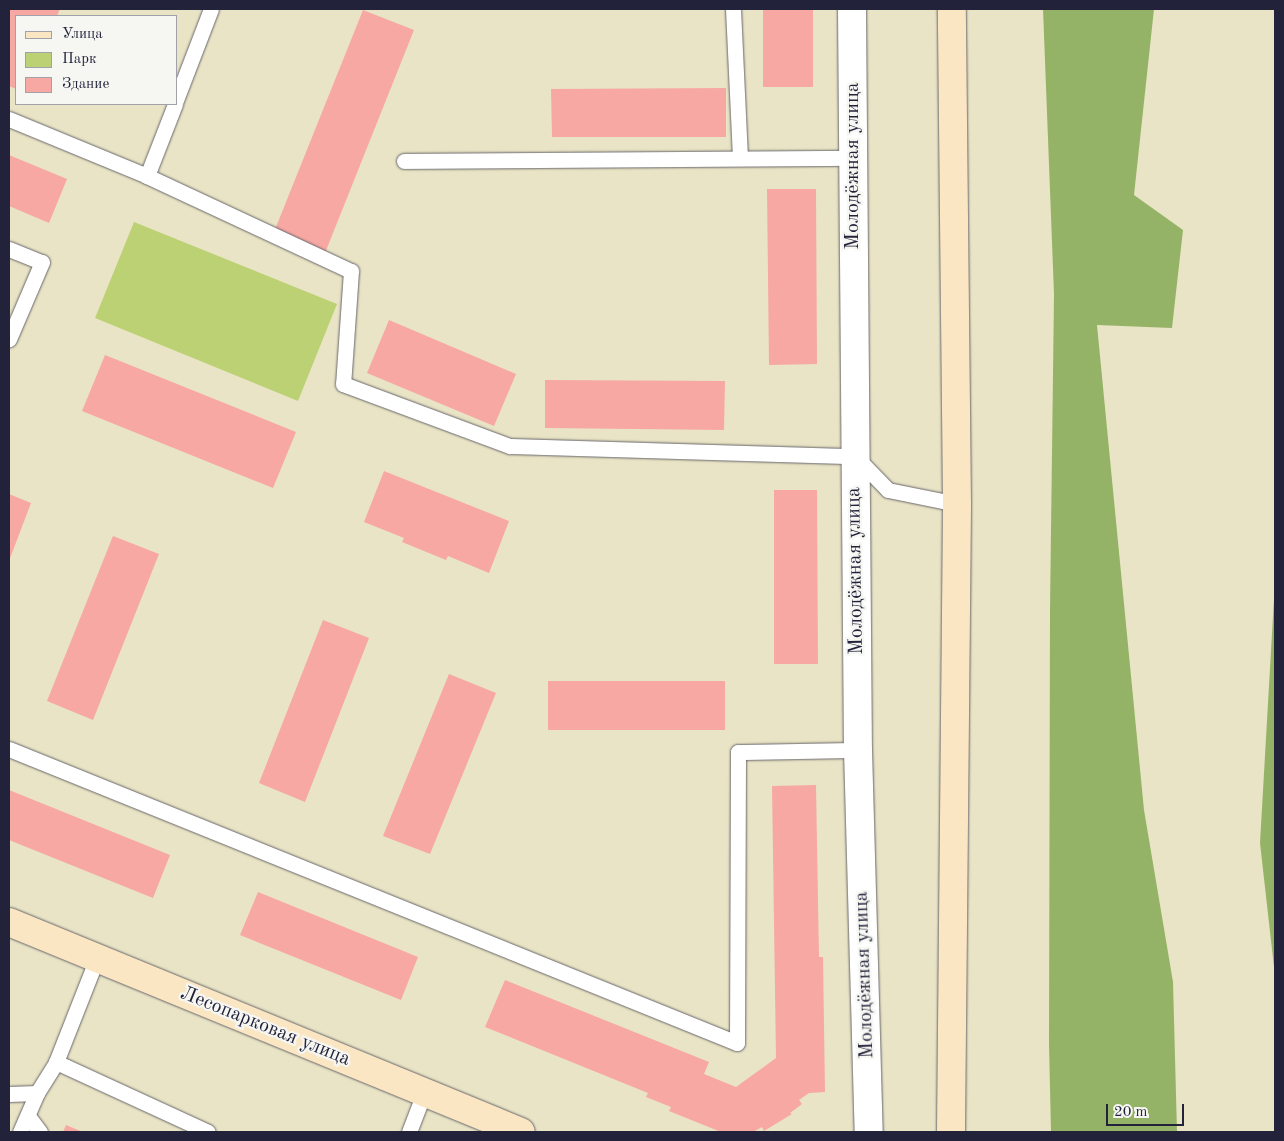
<!DOCTYPE html>
<html>
<head>
<meta charset="utf-8">
<style>
	body { margin:0 }
	#map { position:relative; width:1284px; height:1141px; overflow:hidden; background:#e9e4c5; font-family:"Old Standard TT",serif }
	div>[style] { position:absolute }
	[style*='--x'] { left:calc(var(--x)*1px); top:calc(var(--y)*1px); width:calc(var(--w)*1px); rotate:calc(var(--a)*1deg) }
	.green>* { inset:0; background:#bcd174 }
	.forest>* { inset:0; background:#95b366 }
	.building>* { inset:0; background:#f7a8a2 }
	.roads { filter:drop-shadow(0 0 1px #68666b) drop-shadow(0 0 1px #68666b) }
	.lane>* { height:15px; margin:-7.5px; padding:0 7.5px; transform-origin:7.5px; border-radius:7.5px; background:#fff }
	.street>* { height:28px; margin:-14px; padding:0 14px; transform-origin:14px; border-radius:14px; background:#fff }
	.secondary>* { height:28px; margin:-14px; padding:0 14px; transform-origin:14px; border-radius:14px; background:#fbe6c4 }
	span { translate:-50% -50%; white-space:nowrap; text-align:center; line-height:1.15; -webkit-text-stroke:4.5px #f6f6f2; paint-order:stroke }
	.street-label { font-size:20px; color:#22223b }
	.frame { position:absolute; inset:0; border:10px solid #22223b; pointer-events:none }
	.legend { position:absolute; left:15px; top:15px; width:162px; height:90px; box-sizing:border-box; background:#f6f6f2; border:1px solid #a1a1a9; margin:0; padding:6px 9px; list-style:none; font-size:15px; color:#22223b }
	.legend li { display:flex; align-items:center; gap:10px; height:25px }
	.legend b { width:25px; border:1px solid #a1a1a9 }
	.scale { position:absolute; left:1106px; top:1104px; width:78px; height:22px; box-sizing:border-box; border:2px solid #22223b; border-top:0; padding-left:6px; font-size:15px; line-height:18px; white-space:nowrap; color:#22223b; -webkit-text-stroke:4px #f6f6f2; paint-order:stroke }
</style>
</head>
<body>
<div id="map">
	<div class="green">
		<div style="clip-path:polygon(134px 222px,337px 304px,298px 401px,95px 318px)"></div>
	</div>
	<div class="forest">
		<div style="clip-path:polygon(1043px 9px,1154px 9px,1134px 195px,1183px 230px,1172px 328px,1097px 325px,1144px 810px,1173px 982px,1177px 1132px,1051px 1132px,1049px 1044px,1050px 610px,1054px 294px)"></div>
		<div style="clip-path:polygon(1275px 581px,1275px 976px,1260px 843px)"></div>
	</div>
	<div class="building">
		<div style="clip-path:polygon(9px 9px,60px 9px,57px 16px,16px 16px,16px 89px,9px 86px)"></div>
		<div style="clip-path:polygon(763px 9px,813px 9px,813px 87px,763px 87px)"></div>
		<div style="clip-path:polygon(363px 10px,414px 30px,325px 253px,274px 232px)"></div>
		<div style="clip-path:polygon(726px 88px,726px 137px,552px 137px,551px 89px)"></div>
		<div style="clip-path:polygon(9px 155px,67px 179px,49px 223px,9px 206px)"></div>
		<div style="clip-path:polygon(767px 189px,816px 189px,817px 364px,769px 365px)"></div>
		<div style="clip-path:polygon(389px 320px,516px 374px,494px 426px,367px 373px)"></div>
		<div style="clip-path:polygon(105px 355px,296px 432px,273px 488px,82px 411px)"></div>
		<div style="clip-path:polygon(545px 380px,725px 381px,724px 430px,545px 428px)"></div>
		<div style="clip-path:polygon(384px 471px,509px 521px,489px 573px,448px 556px,446px 560px,402px 542px,404px 538px,364px 522px)"></div>
		<div style="clip-path:polygon(774px 490px,817px 490px,818px 664px,774px 664px)"></div>
		<div style="clip-path:polygon(9px 494px,31px 503px,9px 561px)"></div>
		<div style="clip-path:polygon(113px 536px,159px 554px,93px 720px,47px 701px)"></div>
		<div style="clip-path:polygon(323px 620px,369px 638px,305px 802px,259px 783px)"></div>
		<div style="clip-path:polygon(449px 674px,496px 693px,430px 854px,383px 836px)"></div>
		<div style="clip-path:polygon(548px 681px,725px 681px,725px 730px,548px 730px)"></div>
		<div style="clip-path:polygon(816px 785px,819px 957px,823px 957px,825px 1092px,809px 1093px,799px 1100px,802px 1104px,790px 1113px,792px 1114px,764px 1131px,762px 1127px,753px 1132px,721px 1132px,669px 1111px,671px 1107px,646px 1097px,648px 1093px,485px 1027px,505px 980px,709px 1062px,704px 1074px,736px 1087px,776px 1058px,772px 786px)"></div>
		<div style="clip-path:polygon(9px 790px,170px 855px,153px 898px,9px 840px)"></div>
		<div style="clip-path:polygon(258px 892px,418px 957px,401px 1000px,240px 935px)"></div>
		<div style="clip-path:polygon(66px 1125px,83px 1132px,63px 1132px)"></div>
	</div>
	<div class="roads">
		<div class="lane">
			<div style="--x:733;--y:9;--w:149;--a:87.3"></div>
			<div style="--x:176;--y:100;--w:97;--a:-69"></div>
			<div style="--x:9;--y:119;--w:149;--a:22.4"></div>
			<div style="--x:147;--y:176;--w:225;--a:25"></div>
			<div style="--x:351;--y:271;--w:113;--a:94"></div>
			<div style="--x:343;--y:384;--w:178;--a:20.4"></div>
			<div style="--x:510;--y:446;--w:345;--a:1.7"></div>
			<div style="--x:855;--y:456;--w:47;--a:45.9"></div>
			<div style="--x:888;--y:490;--w:70;--a:11.5"></div>
			<div style="--x:404;--y:161;--w:449;--a:-0.4"></div>
			<div style="--x:147;--y:176;--w:77;--a:-68.7"></div>
			<div style="--x:9;--y:249;--w:35;--a:22"></div>
			<div style="--x:42;--y:262;--w:84;--a:113.2"></div>
			<div style="--x:9;--y:749;--w:785;--a:21.99"></div>
			<div style="--x:737;--y:1043;--w:291;--a:-89.8"></div>
			<div style="--x:738;--y:752;--w:120;--a:-1"></div>
			<div style="--x:97;--y:958;--w:112;--a:111.5"></div>
			<div style="--x:56;--y:1062;--w:167;--a:24.7"></div>
			<div style="--x:9;--y:1094;--w:28;--a:-2"></div>
			<div style="--x:28;--y:1116;--w:20;--a:53"></div>
			<div style="--x:20;--y:1132;--w:43;--a:-66.4"></div>
			<div style="--x:37;--y:1093;--w:36;--a:-58"></div>
			<div style="--x:409;--y:1132;--w:42;--a:-69"></div>
		</div>
		<div class="street">
			<div style="--x:852;--y:9;--w:741;--a:89.54"></div>
			<div style="--x:858;--y:750;--w:382;--a:88.4"></div>
		</div>
		<div class="secondary">
			<div style="--x:9;--y:922;--w:553;--a:22.3"></div>
			<div style="--x:951;--y:1132;--w:628;--a:-89.45"></div>
			<div style="--x:957;--y:504;--w:495;--a:-90.6"></div>
		</div>
	</div>
	<div class="street-label">
		<span style="left:853px;top:166px;rotate:-90deg">Молодёжная улица</span>
		<span style="left:856px;top:571px;rotate:-91deg">Молодёжная улица</span>
		<span style="left:865px;top:975px;rotate:-92deg">Молодёжная улица</span>
		<span style="left:265px;top:1027px;rotate:22deg">Лесопарковая улица</span>
	</div>
	<div class="frame"></div>
	<ul class="legend">
	<li><b style="height:6px;background:#fbe6c4"></b>Улица</li>
	<li><b style="height:14px;background:#bcd174"></b>Парк</li>
	<li><b style="height:14px;background:#f7a8a2"></b>Здание</li>
	</ul>
	<div class="scale">20 m</div>
</div>
</body>
</html>
